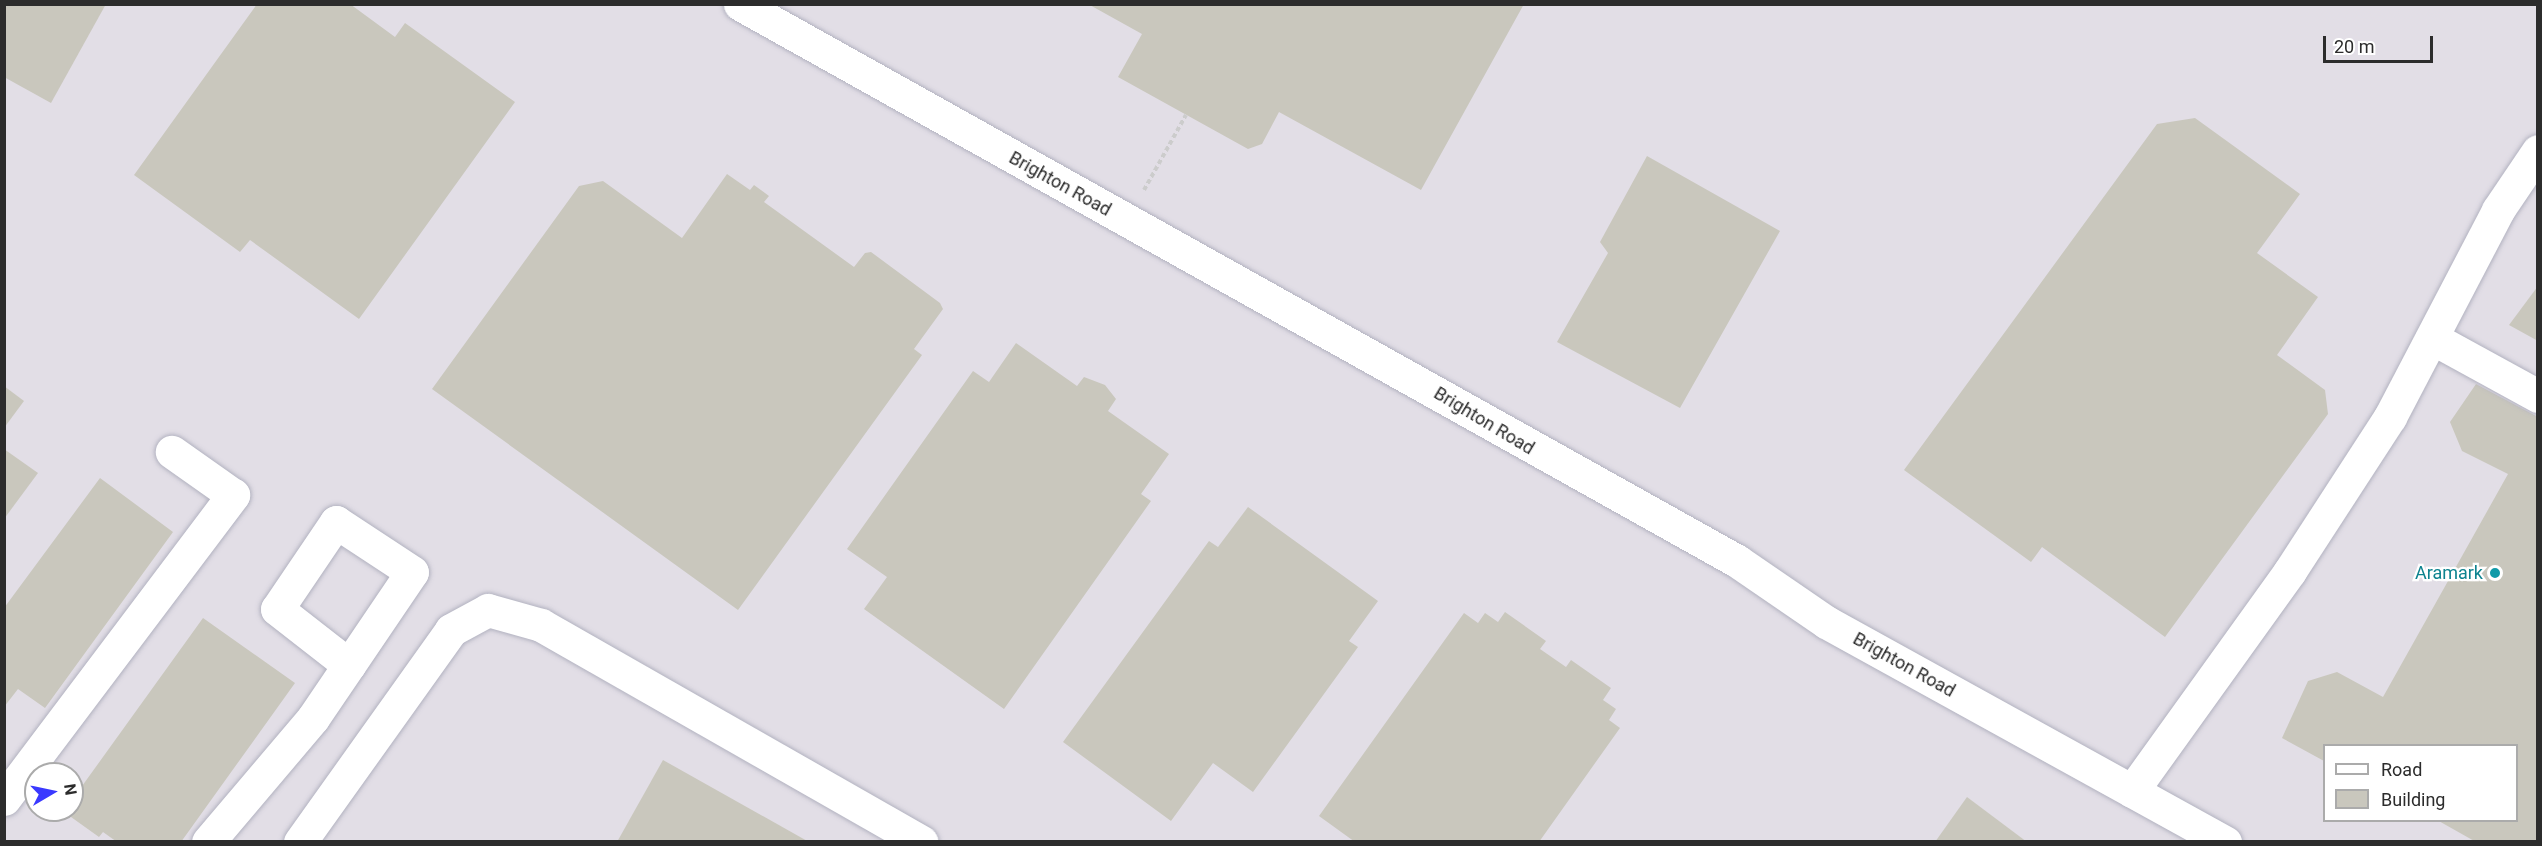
<!DOCTYPE html>
<html>
<head>
<meta charset="utf-8">
<style>
	body { margin:0 }
	#map { position:relative; width:2542px; height:846px; overflow:hidden; background:#eeeade; font-family:Roboto,sans-serif }
	div>[style] { position:absolute }
	[style*='--x'] { left:calc(var(--x)*1px); top:calc(var(--y)*1px); width:calc(var(--w)*1px); rotate:calc(var(--a)*1deg) }
	.industrial>* { inset:0; background:#e2dee6 }
	.building>* { inset:0; background:#c9c7bd }
	.path>* { height:4px; margin-top:-2px; transform-origin:0; background:repeating-linear-gradient(90deg,#ccc 0 4.5px,transparent 0 7.5px) }
	.roads { filter:drop-shadow(0 0 2px #b2b2c0) drop-shadow(0 0 2px #b2b2c0) }
	.minor>* { height:33px; margin:-16.5px; padding:0 16.5px; transform-origin:16.5px; border-radius:16.5px; background:#fff }
	.dots>* { width:16px; height:16px; translate:-50% -50%; box-sizing:border-box; border:3px solid #fff; border-radius:50% }
	span { translate:-50% -50%; white-space:nowrap; text-align:center; line-height:1.15; -webkit-text-stroke:4.5px #fff; paint-order:stroke }
	.street-label { font-size:18px; color:#2c2c2c }
	.culture-label { font-size:18px; color:#0d838f }
	.right { translate:-100% -50%; text-align:right }
	.frame { position:absolute; inset:0; border:6px solid #2c2c2c; pointer-events:none }
	.legend { position:absolute; left:2323px; top:744px; width:195px; height:78px; box-sizing:border-box; background:#fff; border:2px solid #ababab; margin:0; padding:8px 10px; list-style:none; font-size:18px; color:#2c2c2c }
	.legend li { display:flex; align-items:center; gap:12px; height:30px }
	.legend b { width:30px; border:2px solid #ababab }
	.north { position:absolute; left:24px; top:762px; width:60px; height:60px; box-sizing:border-box; background:#fff; border:2px solid #ababab; border-radius:50%; rotate:81deg; font-size:16px; font-weight:700; line-height:24px; text-align:center; color:#2c2c2c }
	.north::after { content:''; display:block; margin:auto; width:21px; height:27px; background:#3a39ff; clip-path:polygon(50% 0,100% 100%,50% 72%,0 100%) }
	.scale { position:absolute; left:2323px; top:36px; width:110px; height:27px; box-sizing:border-box; border:3px solid #2c2c2c; border-top:0; padding-left:8px; font-size:18px; line-height:21px; white-space:nowrap; color:#2c2c2c; -webkit-text-stroke:4px #fff; paint-order:stroke }
</style>
</head>
<body>
<div id="map">
	<div class="industrial">
		<div style="clip-path:polygon(evenodd,5px 5px,2537px 5px,2537px 841px,5px 842px,5px 5px,2324px 746px,2516px 746px,2516px 820px,2324px 820px,2324px 746px,5px 5px,36px 774px,72px 774px,72px 810px,36px 810px,36px 774px)"></div>
	</div>
	<div class="building">
		<div style="clip-path:polygon(4px 4px,106px 4px,51px 103px,4px 77px)"></div>
		<div style="clip-path:polygon(257px 4px,350px 4px,395px 37px,405px 23px,515px 102px,359px 319px,250px 240px,240px 252px,134px 175px)"></div>
		<div style="clip-path:polygon(1088px 4px,1524px 4px,1421px 190px,1279px 112px,1262px 144px,1248px 149px,1118px 77px,1142px 34px)"></div>
		<div style="clip-path:polygon(2195px 118px,2300px 194px,2257px 253px,2318px 297px,2277px 355px,2325px 390px,2328px 414px,2165px 637px,2042px 547px,2031px 562px,1904px 470px,2157px 124px)"></div>
		<div style="clip-path:polygon(1647px 156px,1780px 231px,1680px 408px,1557px 342px,1608px 253px,1600px 242px)"></div>
		<div style="clip-path:polygon(727px 174px,750px 190px,754px 185px,769px 196px,764px 202px,854px 267px,865px 253px,871px 252px,940px 303px,943px 309px,914px 349px,922px 355px,738px 610px,432px 389px,579px 186px,603px 181px,682px 238px)"></div>
		<div style="clip-path:polygon(2538px 286px,2538px 341px,2509px 325px)"></div>
		<div style="clip-path:polygon(1016px 343px,1077px 386px,1084px 377px,1105px 385px,1116px 399px,1108px 411px,1169px 454px,1141px 494px,1151px 501px,1004px 709px,864px 609px,887px 577px,847px 549px,973px 371px,989px 382px)"></div>
		<div style="clip-path:polygon(2476px 384px,2538px 417px,2538px 842px,2476px 842px,2437px 820px,2516px 820px,2516px 746px,2324px 746px,2324px 761px,2282px 738px,2308px 681px,2337px 672px,2383px 697px,2508px 474px,2462px 451px,2450px 422px)"></div>
		<div style="clip-path:polygon(4px 386px,24px 401px,4px 428px)"></div>
		<div style="clip-path:polygon(4px 449px,38px 473px,4px 519px)"></div>
		<div style="clip-path:polygon(100px 478px,173px 532px,45px 708px,18px 689px,4px 707px,4px 608px)"></div>
		<div style="clip-path:polygon(1248px 507px,1378px 601px,1349px 641px,1358px 647px,1253px 792px,1213px 763px,1171px 821px,1063px 742px,1209px 541px,1218px 547px)"></div>
		<div style="clip-path:polygon(1505px 612px,1546px 641px,1540px 649px,1566px 667px,1571px 660px,1611px 688px,1603px 700px,1616px 709px,1609px 720px,1620px 728px,1539px 842px,1355px 842px,1319px 816px,1464px 613px,1478px 623px,1485px 613px,1498px 622px)"></div>
		<div style="clip-path:polygon(203px 618px,295px 683px,181px 842px,117px 842px,103px 832px,99px 837px,64px 812px,72px 810px,72px 800px)"></div>
		<div style="clip-path:polygon(663px 760px,809px 842px,617px 842px)"></div>
		<div style="clip-path:polygon(1967px 797px,2027px 842px,1935px 842px)"></div>
	</div>
	<div class="path">
		<div style="--x:1144;--y:190;--w:86;--a:-60.8"></div>
	</div>
	<div class="roads">
		<div class="minor">
			<div style="--x:740;--y:4;--w:1142;--a:29.19"></div>
			<div style="--x:1737;--y:561;--w:108;--a:34.4"></div>
			<div style="--x:1826;--y:622;--w:456;--a:28.9"></div>
			<div style="--x:2432;--y:338;--w:121;--a:28.7"></div>
			<div style="--x:2132;--y:791;--w:271;--a:-54.3"></div>
			<div style="--x:2290;--y:571;--w:184;--a:-57"></div>
			<div style="--x:2390;--y:417;--w:233;--a:-62.4"></div>
			<div style="--x:2498;--y:210;--w:71;--a:-55.9"></div>
			<div style="--x:4;--y:799;--w:381;--a:-53"></div>
			<div style="--x:233;--y:495;--w:75;--a:-144.8"></div>
			<div style="--x:208;--y:842;--w:162;--a:-49.7"></div>
			<div style="--x:313;--y:718;--w:64;--a:-55.8"></div>
			<div style="--x:349;--y:665;--w:112;--a:-55.9"></div>
			<div style="--x:412;--y:572;--w:91;--a:-146.7"></div>
			<div style="--x:336;--y:522;--w:105;--a:124.1"></div>
			<div style="--x:277;--y:609;--w:91;--a:37.9"></div>
			<div style="--x:300;--y:842;--w:260;--a:-54.5"></div>
			<div style="--x:451;--y:630;--w:42;--a:-28.4"></div>
			<div style="--x:488;--y:610;--w:55;--a:15.8"></div>
			<div style="--x:541;--y:625;--w:438;--a:29.7"></div>
		</div>
	</div>
	<div class="dots">
		<div style="left:2495px;top:573px;background:#0f9aa8"></div>
	</div>
	<div class="street-label">
		<span style="left:1060px;top:184px;rotate:29deg">Brighton Road</span>
		<span style="left:1484px;top:421px;rotate:31deg">Brighton Road</span>
		<span style="left:1904px;top:665px;rotate:29deg">Brighton Road</span>
	</div>
	<div class="culture-label">
		<span class="right" style="left:2483px;top:573px">Aramark</span>
	</div>
	<div class="frame"></div>
	<ul class="legend">
	<li><b style="height:8px;background:#fff"></b>Road</li>
	<li><b style="height:16px;background:#c9c7bd"></b>Building</li>
	</ul>
	<div class="north">N</div>
	<div class="scale">20 m</div>
</div>
</body>
</html>
